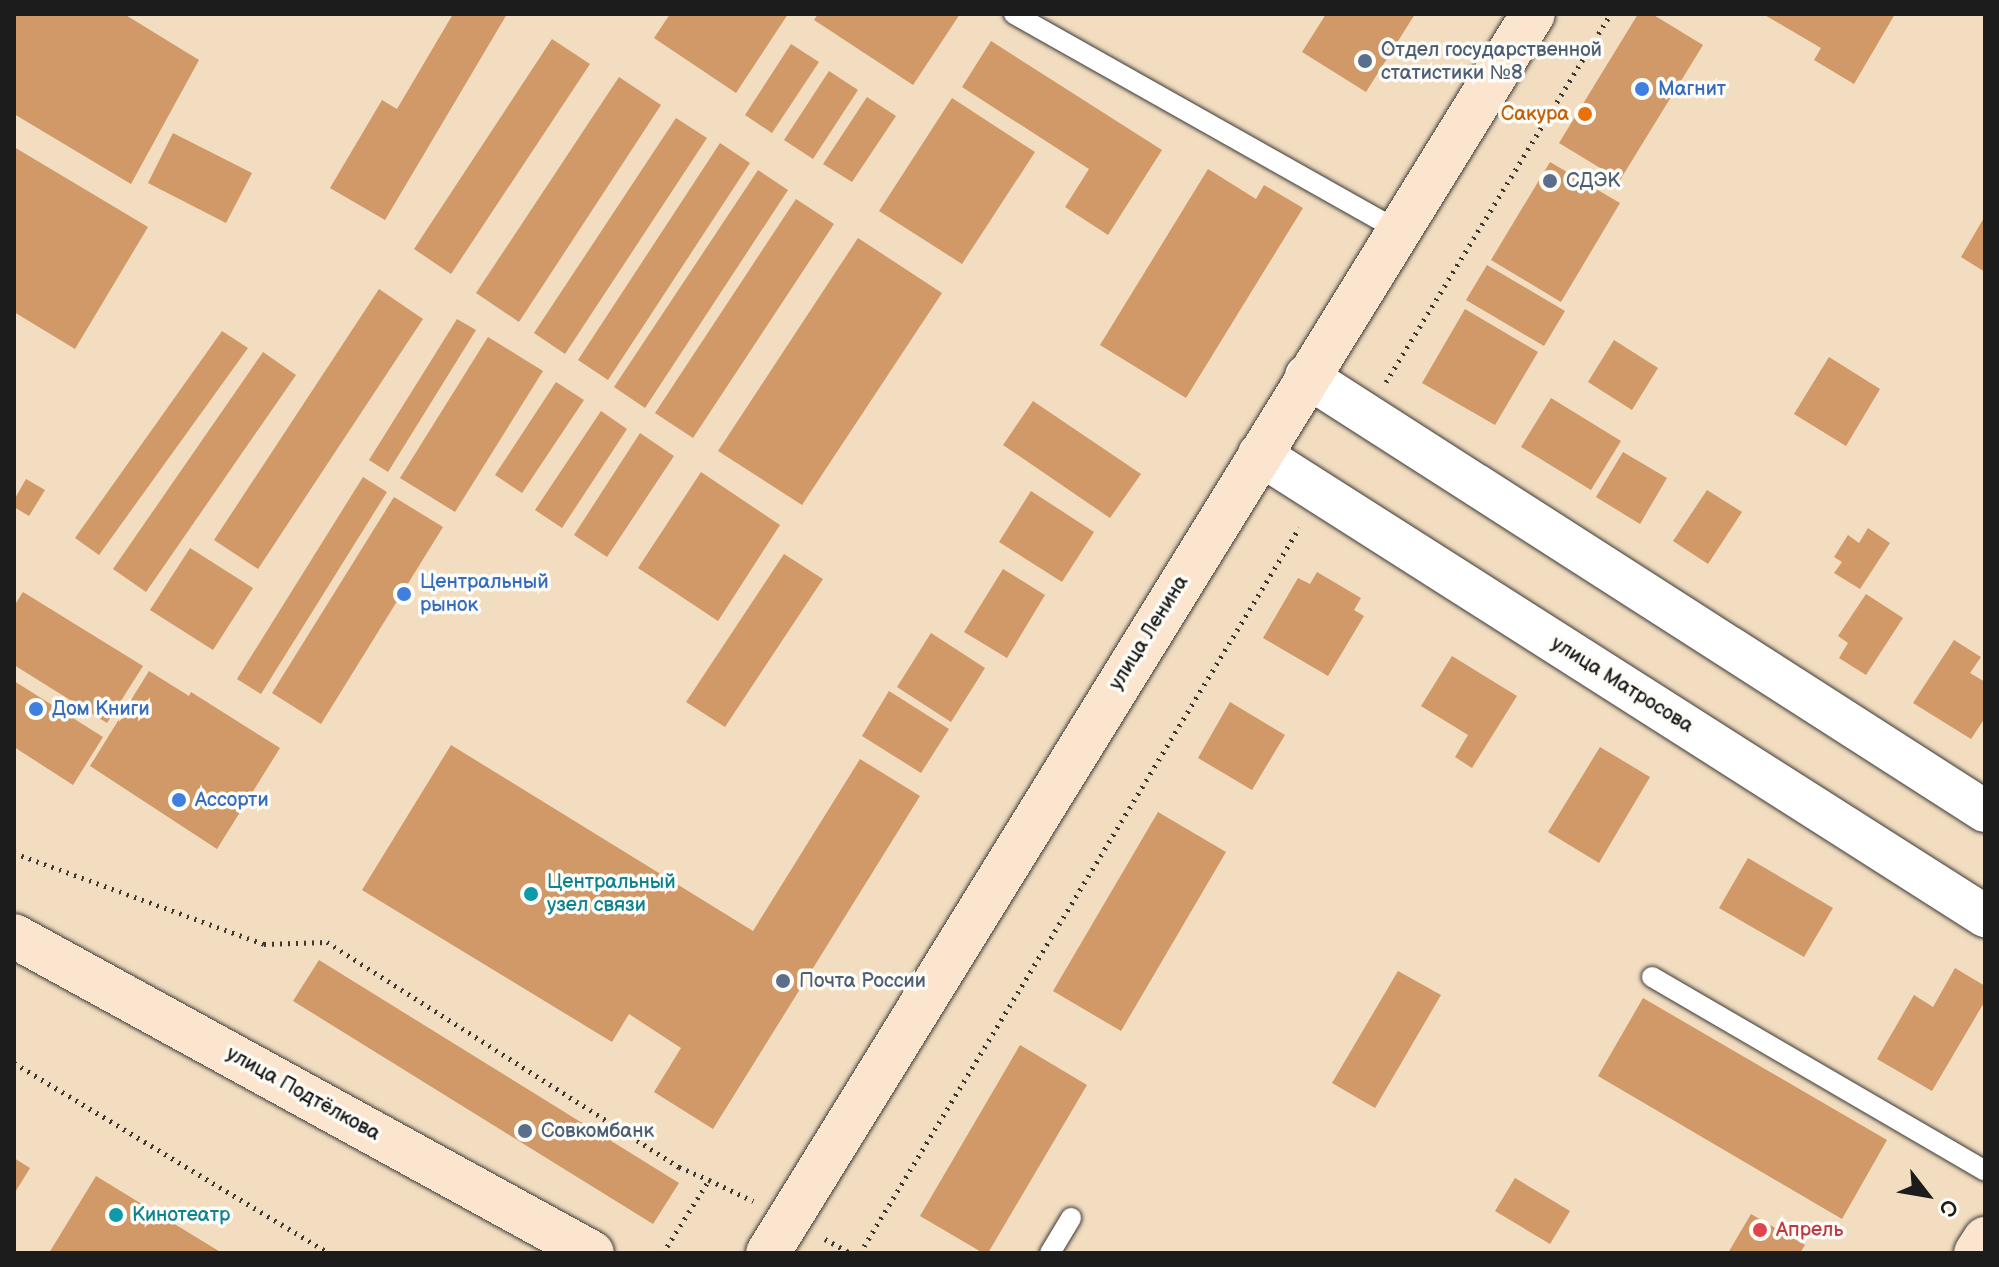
<!DOCTYPE html>
<html>
<head>
<meta charset="utf-8">
<style>
	body { margin:0 }
	#map { position:relative; width:1999px; height:1267px; overflow:hidden; background:#f2ddc0; font-family:"Balsamiq Sans",sans-serif }
	div>[style] { position:absolute }
	[style*='--x'] { left:calc(var(--x)*1px); top:calc(var(--y)*1px); width:calc(var(--w)*1px); rotate:calc(var(--a)*1deg) }
	.building>* { inset:0; background:#d09967 }
	.path>* { height:5px; margin-top:-2.5px; transform-origin:0; background:repeating-linear-gradient(90deg,#3c3935 0 2px,transparent 0 8px) }
	.roads { filter:drop-shadow(0 0 2px #3c3935) drop-shadow(0 0 2px #3c3935) }
	.service>* { height:20px; margin:-10px; padding:0 10px; transform-origin:10px; border-radius:10px; background:#fff }
	.minor>* { height:42px; margin:-21px; padding:0 21px; transform-origin:21px; border-radius:21px; background:#fff }
	.secondary>* { height:44px; margin:-22px; padding:0 22px; transform-origin:22px; border-radius:22px; background:#fce5cf }
	.dots>* { width:22px; height:22px; translate:-50% -50%; box-sizing:border-box; border:4px solid #fdfcf7; border-radius:50% }
	span { translate:-50% -50%; white-space:nowrap; text-align:center; line-height:1.15; -webkit-text-stroke:7px #fdfcf7; paint-order:stroke }
	.service-label { font-size:20px; color:#4e5e75 }
	.left { translate:0 -50%; text-align:left }
	.shop-label { font-size:20px; color:#366cbe }
	.food-label { font-size:20px; color:#c56008 }
	.right { translate:-100% -50%; text-align:right }
	.street-label { font-size:20px; color:#1c1c1c }
	.culture-label { font-size:20px; color:#0d838f }
	.health-label { font-size:20px; color:#be3a42 }
	.frame { position:absolute; inset:0; border:16px solid #1c1c1c; pointer-events:none }
	.north { position:absolute; left:1887px; top:1155px; width:80px; height:80px; -webkit-text-stroke:6px #fdfcf7; paint-order:stroke; rotate:121deg; font-size:22px; font-weight:700; line-height:32px; text-align:center; color:#1c1c1c }
	.north::after { content:''; display:block; margin:auto; width:28px; height:36px; background:#1c1c1c; clip-path:polygon(50% 0,100% 100%,50% 72%,0 100%) }
</style>
</head>
<body>
<div id="map">
	<div class="building">
		<div style="clip-path:polygon(14px 14px,124px 14px,199px 60px,131px 184px,14px 114px)"></div>
		<div style="clip-path:polygon(453px 14px,507px 14px,385px 220px,330px 188px,382px 100px,397px 109px)"></div>
		<div style="clip-path:polygon(670px 14px,788px 14px,736px 93px,654px 38px)"></div>
		<div style="clip-path:polygon(818px 14px,960px 14px,913px 85px,814px 20px)"></div>
		<div style="clip-path:polygon(1326px 14px,1415px 14px,1366px 92px,1302px 52px)"></div>
		<div style="clip-path:polygon(1638px 14px,1652px 14px,1703px 45px,1620px 180px,1559px 143px)"></div>
		<div style="clip-path:polygon(1763px 14px,1895px 14px,1854px 84px,1814px 60px,1821px 48px)"></div>
		<div style="clip-path:polygon(552px 39px,590px 64px,451px 274px,414px 249px)"></div>
		<div style="clip-path:polygon(991px 41px,1162px 150px,1108px 235px,1065px 207px,1089px 169px,962px 87px)"></div>
		<div style="clip-path:polygon(791px 44px,819px 62px,772px 133px,745px 115px)"></div>
		<div style="clip-path:polygon(829px 71px,858px 90px,813px 159px,784px 140px)"></div>
		<div style="clip-path:polygon(619px 77px,661px 105px,519px 322px,476px 293px)"></div>
		<div style="clip-path:polygon(867px 97px,896px 116px,852px 182px,823px 164px)"></div>
		<div style="clip-path:polygon(952px 98px,1035px 152px,962px 264px,879px 211px)"></div>
		<div style="clip-path:polygon(676px 118px,707px 138px,565px 354px,534px 333px)"></div>
		<div style="clip-path:polygon(173px 133px,252px 173px,226px 223px,148px 183px)"></div>
		<div style="clip-path:polygon(720px 143px,750px 163px,608px 380px,578px 360px)"></div>
		<div style="clip-path:polygon(14px 147px,148px 227px,75px 349px,14px 312px)"></div>
		<div style="clip-path:polygon(1550px 162px,1620px 203px,1561px 302px,1491px 260px)"></div>
		<div style="clip-path:polygon(1208px 169px,1256px 199px,1264px 185px,1303px 208px,1186px 398px,1100px 345px)"></div>
		<div style="clip-path:polygon(758px 170px,788px 190px,645px 408px,614px 387px)"></div>
		<div style="clip-path:polygon(796px 199px,834px 224px,693px 438px,655px 413px)"></div>
		<div style="clip-path:polygon(1985px 216px,1985px 272px,1961px 257px)"></div>
		<div style="clip-path:polygon(858px 238px,942px 293px,802px 505px,718px 451px)"></div>
		<div style="clip-path:polygon(1487px 265px,1565px 311px,1544px 346px,1466px 300px)"></div>
		<div style="clip-path:polygon(379px 289px,423px 319px,258px 569px,214px 540px)"></div>
		<div style="clip-path:polygon(1465px 309px,1538px 352px,1495px 425px,1422px 383px)"></div>
		<div style="clip-path:polygon(457px 319px,476px 330px,388px 472px,369px 460px)"></div>
		<div style="clip-path:polygon(222px 331px,248px 348px,99px 555px,75px 538px)"></div>
		<div style="clip-path:polygon(488px 337px,543px 371px,455px 512px,400px 478px)"></div>
		<div style="clip-path:polygon(1614px 340px,1658px 368px,1632px 410px,1588px 382px)"></div>
		<div style="clip-path:polygon(263px 352px,296px 375px,146px 592px,113px 569px)"></div>
		<div style="clip-path:polygon(1829px 357px,1880px 389px,1846px 446px,1794px 414px)"></div>
		<div style="clip-path:polygon(556px 382px,584px 400px,522px 493px,495px 475px)"></div>
		<div style="clip-path:polygon(1551px 398px,1621px 441px,1591px 490px,1521px 447px)"></div>
		<div style="clip-path:polygon(1033px 401px,1141px 474px,1110px 518px,1003px 445px)"></div>
		<div style="clip-path:polygon(601px 411px,627px 429px,562px 528px,535px 510px)"></div>
		<div style="clip-path:polygon(640px 433px,674px 456px,607px 557px,574px 535px)"></div>
		<div style="clip-path:polygon(1623px 452px,1667px 478px,1640px 524px,1596px 497px)"></div>
		<div style="clip-path:polygon(701px 472px,780px 525px,718px 621px,638px 568px)"></div>
		<div style="clip-path:polygon(363px 477px,387px 492px,261px 694px,237px 679px)"></div>
		<div style="clip-path:polygon(26px 479px,45px 490px,29px 516px,14px 507px,14px 500px)"></div>
		<div style="clip-path:polygon(1707px 490px,1742px 512px,1708px 564px,1673px 541px)"></div>
		<div style="clip-path:polygon(1031px 491px,1094px 532px,1062px 582px,999px 542px)"></div>
		<div style="clip-path:polygon(394px 497px,443px 527px,321px 724px,272px 693px)"></div>
		<div style="clip-path:polygon(1868px 528px,1890px 543px,1860px 589px,1834px 573px,1842px 562px,1834px 557px,1848px 535px,1859px 543px)"></div>
		<div style="clip-path:polygon(190px 548px,253px 588px,213px 650px,150px 610px)"></div>
		<div style="clip-path:polygon(784px 554px,823px 579px,725px 727px,686px 702px)"></div>
		<div style="clip-path:polygon(1003px 569px,1045px 595px,1007px 658px,964px 632px)"></div>
		<div style="clip-path:polygon(1317px 572px,1361px 598px,1354px 610px,1364px 616px,1328px 676px,1263px 638px,1298px 578px,1310px 584px)"></div>
		<div style="clip-path:polygon(23px 592px,143px 666px,107px 723px,14px 665px,14px 606px)"></div>
		<div style="clip-path:polygon(1866px 594px,1903px 618px,1866px 675px,1839px 658px,1848px 643px,1838px 636px)"></div>
		<div style="clip-path:polygon(931px 633px,985px 668px,951px 722px,897px 687px)"></div>
		<div style="clip-path:polygon(1954px 640px,1981px 657px,1970px 673px,1985px 682px,1985px 718px,1971px 739px,1913px 703px)"></div>
		<div style="clip-path:polygon(1452px 656px,1517px 696px,1472px 768px,1455px 757px,1468px 735px,1421px 706px)"></div>
		<div style="clip-path:polygon(149px 671px,189px 696px,191px 692px,280px 748px,217px 849px,90px 766px)"></div>
		<div style="clip-path:polygon(14px 681px,103px 737px,73px 785px,14px 747px)"></div>
		<div style="clip-path:polygon(889px 691px,949px 729px,921px 773px,862px 736px)"></div>
		<div style="clip-path:polygon(1230px 702px,1285px 735px,1252px 790px,1198px 758px)"></div>
		<div style="clip-path:polygon(451px 745px,753px 931px,860px 759px,920px 796px,713px 1129px,654px 1092px,681px 1048px,629px 1014px,612px 1042px,362px 890px)"></div>
		<div style="clip-path:polygon(1600px 747px,1650px 777px,1599px 863px,1548px 832px)"></div>
		<div style="clip-path:polygon(1158px 812px,1226px 852px,1121px 1031px,1053px 991px)"></div>
		<div style="clip-path:polygon(1748px 858px,1833px 908px,1804px 957px,1719px 908px)"></div>
		<div style="clip-path:polygon(319px 960px,679px 1183px,653px 1224px,293px 1001px)"></div>
		<div style="clip-path:polygon(1955px 968px,1985px 986px,1985px 1001px,1932px 1091px,1877px 1059px,1914px 995px,1933px 1007px)"></div>
		<div style="clip-path:polygon(1398px 971px,1441px 995px,1375px 1108px,1332px 1083px)"></div>
		<div style="clip-path:polygon(1643px 998px,1887px 1140px,1842px 1219px,1598px 1076px)"></div>
		<div style="clip-path:polygon(1020px 1045px,1087px 1085px,988px 1253px,983px 1253px,920px 1216px)"></div>
		<div style="clip-path:polygon(14px 1158px,30px 1168px,14px 1194px)"></div>
		<div style="clip-path:polygon(96px 1176px,222px 1253px,49px 1253px)"></div>
		<div style="clip-path:polygon(1515px 1178px,1570px 1211px,1550px 1244px,1495px 1211px)"></div>
		<div style="clip-path:polygon(1751px 1214px,1805px 1245px,1800px 1253px,1728px 1253px)"></div>
	</div>
	<div class="path">
		<div style="--x:1386;--y:382;--w:431;--a:-58.6"></div>
		<div style="--x:14;--y:853;--w:266;--a:20"></div>
		<div style="--x:264;--y:944;--w:63;--a:-1.8"></div>
		<div style="--x:327;--y:942;--w:418;--a:32.6"></div>
		<div style="--x:679;--y:1167;--w:33;--a:23"></div>
		<div style="--x:14;--y:1063;--w:368;--a:31.1"></div>
		<div style="--x:825;--y:1239;--w:29;--a:29"></div>
		<div style="--x:663;--y:1253;--w:86;--a:-57.8"></div>
		<div style="--x:709;--y:1180;--w:49;--a:25.5"></div>
		<div style="--x:860;--y:1253;--w:848;--a:-58.8"></div>
	</div>
	<div class="roads">
		<div class="service">
			<div style="--x:1014;--y:14;--w:440;--a:29.4"></div>
			<div style="--x:1652;--y:977;--w:385;--a:30.2"></div>
			<div style="--x:1050;--y:1253;--w:41;--a:-59"></div>
		</div>
		<div class="minor">
			<div style="--x:1306;--y:376;--w:806;--a:32.65"></div>
			<div style="--x:1259;--y:454;--w:861;--a:32.47"></div>
		</div>
		<div class="secondary">
			<div style="--x:14;--y:936;--w:659;--a:28.74"></div>
			<div style="--x:768;--y:1253;--w:1456;--a:-58.31"></div>
			<div style="--x:1976;--y:1253;--w:17;--a:-57"></div>
		</div>
	</div>
	<div class="dots">
		<div style="left:1365px;top:61px;background:#5c6f8a"></div>
		<div style="left:1642px;top:89px;background:#3f7fe0"></div>
		<div style="left:1585px;top:114px;background:#e8710a"></div>
		<div style="left:1550px;top:181px;background:#5c6f8a"></div>
		<div style="left:404px;top:594px;background:#3f7fe0"></div>
		<div style="left:36px;top:709px;background:#3f7fe0"></div>
		<div style="left:179px;top:800px;background:#3f7fe0"></div>
		<div style="left:531px;top:894px;background:#0f9aa8"></div>
		<div style="left:783px;top:981px;background:#5c6f8a"></div>
		<div style="left:525px;top:1131px;background:#5c6f8a"></div>
		<div style="left:116px;top:1215px;background:#0f9aa8"></div>
		<div style="left:1760px;top:1230px;background:#e0444e"></div>
	</div>
	<div class="service-label">
		<span class="left" style="left:1381px;top:62px">Отдел государственной<br>статистики №8</span>
		<span class="left" style="left:1566px;top:181px">СДЭК</span>
		<span class="left" style="left:799px;top:981px">Почта России</span>
		<span class="left" style="left:541px;top:1131px">Совкомбанк</span>
	</div>
	<div class="shop-label">
		<span class="left" style="left:1658px;top:89px">Магнит</span>
		<span class="left" style="left:420px;top:594px">Центральный<br>рынок</span>
		<span class="left" style="left:52px;top:709px">Дом Книги</span>
		<span class="left" style="left:195px;top:800px">Ассорти</span>
	</div>
	<div class="food-label">
		<span class="right" style="left:1569px;top:114px">Сакура</span>
	</div>
	<div class="street-label">
		<span style="left:1149px;top:633px;rotate:-58deg">улица Ленина</span>
		<span style="left:1622px;top:685px;rotate:32deg">улица Матросова</span>
		<span style="left:303px;top:1094px;rotate:29deg">улица Подтёлкова</span>
	</div>
	<div class="culture-label">
		<span class="left" style="left:547px;top:894px">Центральный<br>узел связи</span>
		<span class="left" style="left:132px;top:1215px">Кинотеатр</span>
	</div>
	<div class="health-label">
		<span class="left" style="left:1776px;top:1230px">Апрель</span>
	</div>
	<div class="frame"></div>
	<div class="north">С</div>
</div>
</body>
</html>
